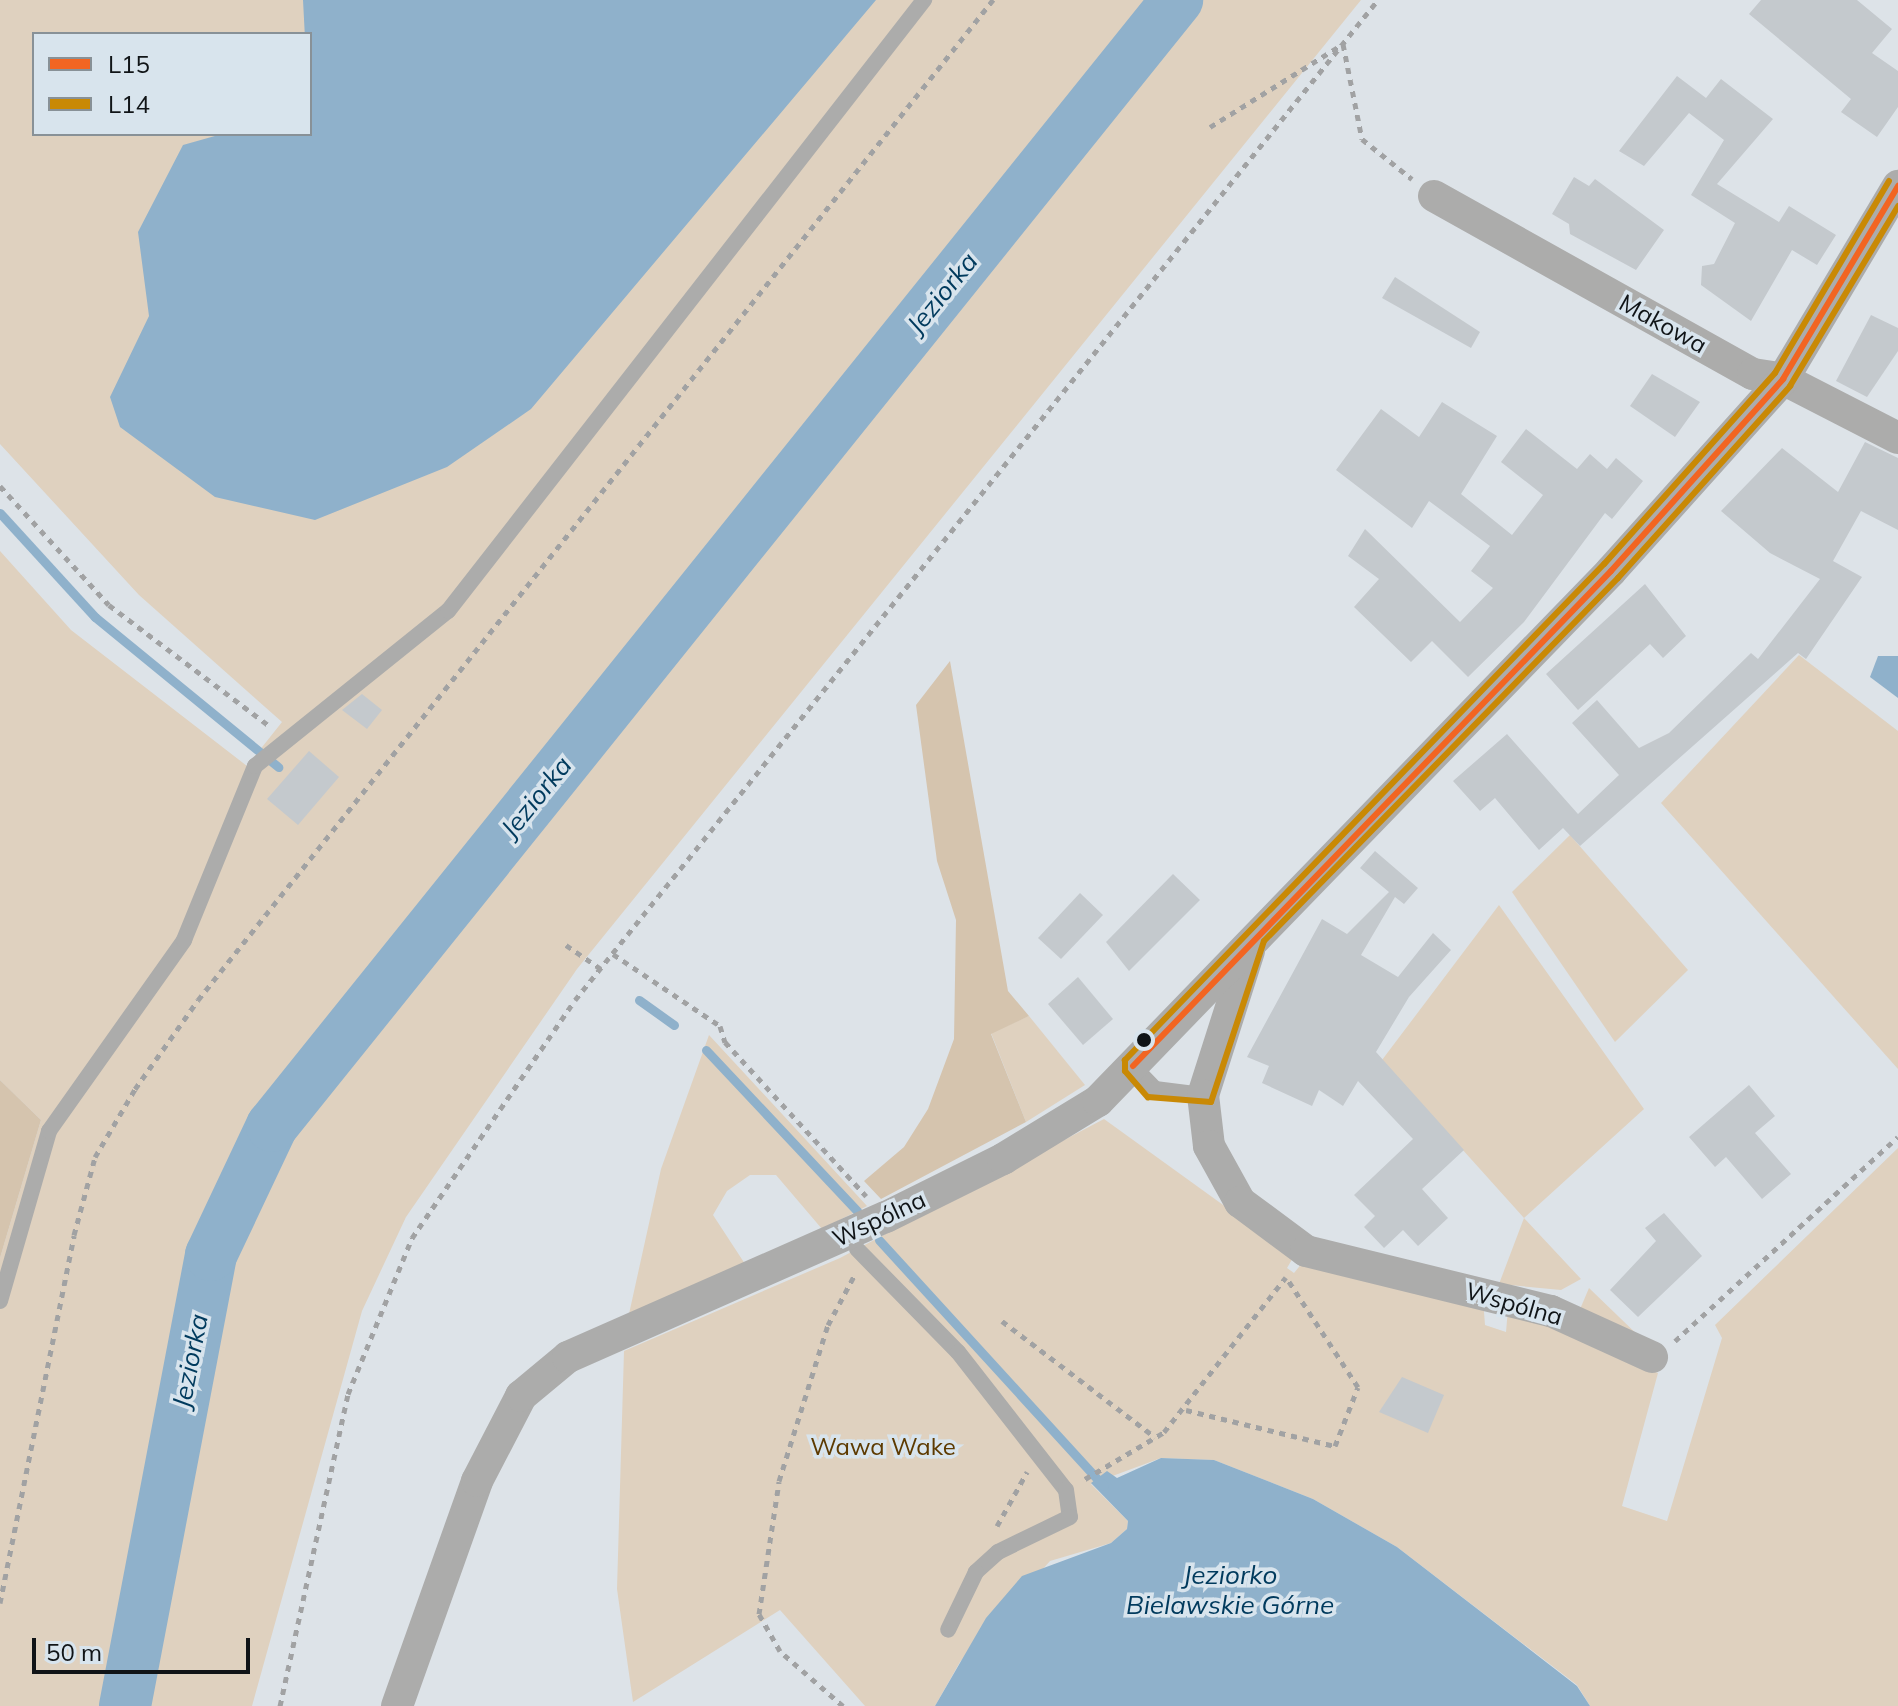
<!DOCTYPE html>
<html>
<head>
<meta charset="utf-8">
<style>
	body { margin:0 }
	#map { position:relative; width:1898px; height:1706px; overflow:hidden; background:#dde3e8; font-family:Mulish,sans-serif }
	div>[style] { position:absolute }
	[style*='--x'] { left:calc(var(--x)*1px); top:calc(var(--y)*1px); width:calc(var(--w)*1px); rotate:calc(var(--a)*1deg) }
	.green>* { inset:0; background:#dfd1bf }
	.forest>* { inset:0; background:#d5c4ae }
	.water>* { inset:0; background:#8fb1cb }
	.stream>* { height:9px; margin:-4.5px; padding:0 4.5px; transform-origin:4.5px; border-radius:4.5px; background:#8fb1cb }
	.river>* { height:52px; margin:-26px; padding:0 26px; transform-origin:26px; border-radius:26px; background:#8fb1cb }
	.building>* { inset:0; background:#c4c9cd }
	.path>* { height:5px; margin-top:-2.5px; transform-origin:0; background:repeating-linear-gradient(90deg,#a1a2a3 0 6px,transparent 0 12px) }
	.service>* { height:16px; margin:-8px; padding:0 8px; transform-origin:8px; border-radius:8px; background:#acacab }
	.minor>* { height:32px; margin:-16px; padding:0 16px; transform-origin:16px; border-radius:16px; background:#acacab }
	.bus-1>* { height:6px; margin:-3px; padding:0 3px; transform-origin:3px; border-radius:3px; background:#f26522 }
	.bus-2>* { height:6px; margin:-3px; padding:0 3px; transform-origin:3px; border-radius:3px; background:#c98905 }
	.dots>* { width:22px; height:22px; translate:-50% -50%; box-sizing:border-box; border:4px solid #d8e4ed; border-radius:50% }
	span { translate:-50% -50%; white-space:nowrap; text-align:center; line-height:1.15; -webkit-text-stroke:7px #d8e4ed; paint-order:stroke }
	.street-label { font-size:24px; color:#101417 }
	.park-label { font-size:24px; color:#5d3a00 }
	.water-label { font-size:26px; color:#003a5d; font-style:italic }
	.legend { position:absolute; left:32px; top:32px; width:280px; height:104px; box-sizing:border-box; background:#d8e4ed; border:2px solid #889197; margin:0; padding:10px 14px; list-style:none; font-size:24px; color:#101417 }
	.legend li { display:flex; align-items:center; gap:16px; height:40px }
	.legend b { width:40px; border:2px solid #889197 }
	.scale { position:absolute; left:32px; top:1638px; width:218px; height:36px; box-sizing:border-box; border:4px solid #101417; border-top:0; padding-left:10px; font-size:24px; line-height:28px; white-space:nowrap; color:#101417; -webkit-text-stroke:6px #d8e4ed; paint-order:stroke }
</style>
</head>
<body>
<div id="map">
	<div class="green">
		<div style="clip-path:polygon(evenodd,0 0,1361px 0,577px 969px,406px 1217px,362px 1311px,252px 1706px,0 1706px,0 1258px,41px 1120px,0 1080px,0 551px,71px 630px,247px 766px,282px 722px,139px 595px,0 444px,0 0,34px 34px,310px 34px,310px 134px,34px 134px,34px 34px)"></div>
		<div style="clip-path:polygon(1799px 655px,1898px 731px,1898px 1069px,1661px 803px)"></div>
		<div style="clip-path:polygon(1570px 835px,1688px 970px,1615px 1042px,1512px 892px)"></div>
		<div style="clip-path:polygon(1499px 905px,1644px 1109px,1524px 1218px,1581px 1279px,1561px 1290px,1499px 1284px,1524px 1218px,1382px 1060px)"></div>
		<div style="clip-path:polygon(1029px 1016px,1085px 1085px,1026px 1122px,991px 1033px)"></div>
		<div style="clip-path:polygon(709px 1035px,867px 1206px,822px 1229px,776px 1175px,750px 1175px,727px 1191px,713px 1215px,747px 1267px,627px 1323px,661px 1169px)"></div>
		<div style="clip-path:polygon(1104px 1119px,1294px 1256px,1287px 1268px,1294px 1273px,1303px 1262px,1483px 1299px,1485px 1325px,1506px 1332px,1508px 1309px,1658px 1373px,1622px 1506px,1667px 1521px,1722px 1338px,1715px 1325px,1898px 1148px,1898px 1706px,1590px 1706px,1577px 1685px,1397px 1547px,1313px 1499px,1214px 1460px,1161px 1458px,1091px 1484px,1128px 1521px,1127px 1529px,1111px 1543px,1050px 1561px,960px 1662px,935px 1706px,865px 1706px,780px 1610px,633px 1702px,617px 1589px,624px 1351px,840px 1258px)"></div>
		<div style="clip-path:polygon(1589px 1288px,1646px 1343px,1578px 1314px)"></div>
	</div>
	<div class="forest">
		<div style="clip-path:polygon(950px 661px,1008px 991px,1029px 1016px,991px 1034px,1026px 1122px,881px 1199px,864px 1181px,904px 1147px,928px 1109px,954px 1039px,956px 920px,937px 861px,916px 705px)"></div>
		<div style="clip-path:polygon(0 1080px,41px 1120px,0 1258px)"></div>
	</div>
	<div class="water">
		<div style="clip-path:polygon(303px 0,876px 0,531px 409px,447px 467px,315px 520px,215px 497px,120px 427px,110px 397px,149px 316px,138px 232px,183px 145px,222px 134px,310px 134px)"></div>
		<div style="clip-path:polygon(1878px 656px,1898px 656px,1898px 698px,1870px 677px)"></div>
		<div style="clip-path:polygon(1161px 1458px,1214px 1460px,1313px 1499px,1397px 1547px,1577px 1686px,1590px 1706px,935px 1706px,986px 1618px,1022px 1576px,1111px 1543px,1127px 1529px,1128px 1521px,1091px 1483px,1107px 1471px,1117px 1478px)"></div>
	</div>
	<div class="stream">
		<div style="--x:0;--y:513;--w:141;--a:47.6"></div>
		<div style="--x:95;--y:617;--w:237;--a:39.3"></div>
		<div style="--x:639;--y:1000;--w:43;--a:35.5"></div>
		<div style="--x:706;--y:1050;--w:221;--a:46.8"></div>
		<div style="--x:879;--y:1240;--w:333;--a:47.6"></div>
	</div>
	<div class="river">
		<div style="--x:125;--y:1706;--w:459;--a:-79.2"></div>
		<div style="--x:211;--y:1255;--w:143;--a:-64.7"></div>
		<div style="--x:272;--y:1126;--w:1445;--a:-51.21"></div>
	</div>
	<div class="building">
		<div style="clip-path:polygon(1761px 0,1857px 0,1892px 29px,1872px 53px,1898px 71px,1898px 107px,1877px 137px,1841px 112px,1851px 99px,1749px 14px)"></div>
		<div style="clip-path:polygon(1677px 76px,1706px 98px,1721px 79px,1773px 119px,1717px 184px,1779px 222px,1789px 206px,1836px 235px,1817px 265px,1792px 250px,1751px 321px,1701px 285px,1702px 266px,1714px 264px,1735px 223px,1691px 195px,1724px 140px,1689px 113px,1644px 166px,1619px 151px)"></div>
		<div style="clip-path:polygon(1574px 177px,1589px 186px,1595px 179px,1664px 230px,1636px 270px,1570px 234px,1569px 224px,1552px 214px)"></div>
		<div style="clip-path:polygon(1395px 277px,1480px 332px,1471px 348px,1382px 298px)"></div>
		<div style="clip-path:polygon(1871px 315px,1898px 328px,1898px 351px,1867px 397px,1836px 381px)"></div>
		<div style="clip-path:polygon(1652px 374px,1700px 402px,1675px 437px,1630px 406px)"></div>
		<div style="clip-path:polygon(1442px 402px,1497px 436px,1461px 494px,1512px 535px,1543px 495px,1501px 462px,1526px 429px,1577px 469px,1590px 454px,1607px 469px,1616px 458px,1643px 481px,1612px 519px,1605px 513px,1524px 622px,1468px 677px,1432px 641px,1411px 662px,1354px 607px,1379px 579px,1348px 556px,1365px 529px,1460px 622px,1493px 588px,1471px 571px,1490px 546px,1429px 501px,1412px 528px,1336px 470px,1381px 409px,1419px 437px)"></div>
		<div style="clip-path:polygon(1865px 442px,1898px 458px,1898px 530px,1861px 511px,1833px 561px,1862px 577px,1806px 659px,1798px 653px,1580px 846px,1563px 828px,1539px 850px,1495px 798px,1480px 811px,1453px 781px,1507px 734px,1578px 814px,1619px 775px,1572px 723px,1597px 700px,1639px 748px,1669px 733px,1751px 653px,1758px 659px,1820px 579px,1770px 553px,1721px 511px,1782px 448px,1838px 492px)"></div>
		<div style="clip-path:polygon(1645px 584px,1686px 636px,1663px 658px,1650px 644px,1578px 710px,1546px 674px)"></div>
		<div style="clip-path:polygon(362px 694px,382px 710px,367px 729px,342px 710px)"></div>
		<div style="clip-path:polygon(309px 751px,339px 777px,298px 825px,267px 799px)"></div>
		<div style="clip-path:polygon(1375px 851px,1418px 888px,1404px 904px,1395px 897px,1361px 955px,1398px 977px,1433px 933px,1451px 950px,1409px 997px,1376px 1052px,1464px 1150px,1422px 1189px,1448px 1218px,1418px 1246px,1403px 1230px,1384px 1248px,1364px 1227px,1375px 1216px,1354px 1195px,1413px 1139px,1358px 1081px,1343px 1106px,1319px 1090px,1312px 1106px,1262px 1083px,1269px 1066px,1247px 1057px,1322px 919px,1347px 934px,1389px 892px,1360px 868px)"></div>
		<div style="clip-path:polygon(1173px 874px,1200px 900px,1129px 971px,1106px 942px)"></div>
		<div style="clip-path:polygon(1080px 893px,1103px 915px,1061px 959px,1038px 938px)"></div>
		<div style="clip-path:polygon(1078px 977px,1113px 1019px,1083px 1045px,1048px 1004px)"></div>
		<div style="clip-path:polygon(1749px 1085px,1775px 1116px,1755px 1133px,1791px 1174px,1762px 1199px,1726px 1157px,1715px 1167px,1689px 1137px)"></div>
		<div style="clip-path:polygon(1664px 1213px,1702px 1256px,1638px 1317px,1610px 1290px,1656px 1241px,1645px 1228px)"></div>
		<div style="clip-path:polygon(1402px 1377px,1444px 1395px,1428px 1433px,1379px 1412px)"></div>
	</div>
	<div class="path">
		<div style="--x:1210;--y:127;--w:157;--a:-32"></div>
		<div style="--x:1343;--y:44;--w:97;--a:78.7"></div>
		<div style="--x:1362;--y:139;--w:64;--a:38.7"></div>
		<div style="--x:0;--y:486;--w:161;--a:47.5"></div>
		<div style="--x:109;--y:605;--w:203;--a:37"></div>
		<div style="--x:566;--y:945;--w:42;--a:34.4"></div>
		<div style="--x:613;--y:954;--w:129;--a:33.9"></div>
		<div style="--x:720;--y:1026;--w:17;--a:73"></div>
		<div style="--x:725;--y:1042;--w:209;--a:47.5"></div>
		<div style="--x:1002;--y:1321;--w:192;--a:37.2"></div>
		<div style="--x:1675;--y:1341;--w:302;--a:-42.5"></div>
		<div style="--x:1186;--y:1410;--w:153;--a:13.6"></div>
		<div style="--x:1335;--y:1446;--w:63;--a:-68.7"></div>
		<div style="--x:1358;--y:1387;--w:131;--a:-123.2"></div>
		<div style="--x:1085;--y:1479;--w:92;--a:-30.7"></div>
		<div style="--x:1164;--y:1432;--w:197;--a:-51.8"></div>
		<div style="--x:997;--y:1526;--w:62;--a:-60.9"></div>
		<div style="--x:0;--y:1603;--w:375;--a:-78.6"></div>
		<div style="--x:74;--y:1235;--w:81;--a:-74.9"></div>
		<div style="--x:95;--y:1157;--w:79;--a:-59.5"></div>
		<div style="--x:135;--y:1089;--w:109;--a:-54.7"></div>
		<div style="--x:198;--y:1000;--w:1278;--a:-51.52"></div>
		<div style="--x:280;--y:1706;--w:319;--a:-77.7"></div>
		<div style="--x:348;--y:1394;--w:169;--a:-67.7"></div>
		<div style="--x:412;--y:1238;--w:288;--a:-55.6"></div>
		<div style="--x:575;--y:1000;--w:1283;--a:-51.24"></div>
		<div style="--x:843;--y:1706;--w:84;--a:-138.9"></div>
		<div style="--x:780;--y:1651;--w:43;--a:-119.6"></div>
		<div style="--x:759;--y:1614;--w:134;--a:-81.4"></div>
		<div style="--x:779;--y:1481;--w:164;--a:-72.6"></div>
		<div style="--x:828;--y:1325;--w:55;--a:-62"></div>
	</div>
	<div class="service">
		<div style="--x:1133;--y:1066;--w:32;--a:46"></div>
		<div style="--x:1155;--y:1089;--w:48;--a:7.1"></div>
		<div style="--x:857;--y:1249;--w:144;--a:45.6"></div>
		<div style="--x:958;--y:1352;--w:175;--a:52"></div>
		<div style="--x:1066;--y:1490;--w:27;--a:82"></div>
		<div style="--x:1070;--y:1517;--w:80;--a:154.1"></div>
		<div style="--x:998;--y:1552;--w:30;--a:138"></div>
		<div style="--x:976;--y:1572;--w:64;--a:115.8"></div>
		<div style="--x:0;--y:1301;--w:177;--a:-73.9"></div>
		<div style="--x:49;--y:1131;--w:234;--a:-54.7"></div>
		<div style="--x:184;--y:940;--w:188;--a:-67.8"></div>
		<div style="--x:255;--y:766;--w:248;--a:-38.8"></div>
		<div style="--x:448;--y:611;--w:775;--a:-52.08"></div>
	</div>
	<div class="minor">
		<div style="--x:1434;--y:196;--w:365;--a:29.2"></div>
		<div style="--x:1753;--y:374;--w:30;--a:9"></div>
		<div style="--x:1783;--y:379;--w:129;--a:27.2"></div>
		<div style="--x:1249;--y:951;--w:151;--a:107.7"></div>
		<div style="--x:1203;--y:1095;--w:51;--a:83.3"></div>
		<div style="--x:1209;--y:1146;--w:64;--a:61"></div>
		<div style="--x:1240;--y:1202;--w:82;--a:36.6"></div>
		<div style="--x:1306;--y:1251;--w:252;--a:13.8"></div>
		<div style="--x:1551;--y:1311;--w:111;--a:24.5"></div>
		<div style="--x:397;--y:1706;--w:239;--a:-70.4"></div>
		<div style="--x:477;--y:1481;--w:96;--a:-62.6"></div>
		<div style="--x:521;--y:1396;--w:61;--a:-39.7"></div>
		<div style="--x:568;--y:1357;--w:347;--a:-23.8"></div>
		<div style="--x:886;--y:1217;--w:131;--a:-26.4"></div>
		<div style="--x:1003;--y:1159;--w:111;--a:-31.4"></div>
		<div style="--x:1098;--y:1101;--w:738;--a:-45.93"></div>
		<div style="--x:1611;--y:571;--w:258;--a:-48.1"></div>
		<div style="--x:1783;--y:379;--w:225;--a:-59.2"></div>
	</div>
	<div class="bus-1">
		<div style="--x:1133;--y:1066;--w:688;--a:-46"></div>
		<div style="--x:1611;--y:571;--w:258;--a:-48.1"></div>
		<div style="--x:1783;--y:379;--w:225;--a:-59.2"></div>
	</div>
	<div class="bus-2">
		<div style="--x:1889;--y:181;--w:223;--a:120.7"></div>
		<div style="--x:1775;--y:373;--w:256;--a:131.8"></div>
		<div style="--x:1604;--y:564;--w:690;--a:134"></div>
		<div style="--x:1125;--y:1060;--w:11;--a:90"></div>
		<div style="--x:1125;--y:1071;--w:35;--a:49"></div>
		<div style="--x:1148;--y:1097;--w:63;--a:4.5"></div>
		<div style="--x:1211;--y:1102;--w:169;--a:-71.8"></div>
		<div style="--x:1264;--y:941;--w:507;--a:-45.72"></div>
		<div style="--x:1618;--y:578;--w:258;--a:-48.1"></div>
		<div style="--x:1790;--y:386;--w:210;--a:-59"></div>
	</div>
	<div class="dots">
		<div style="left:1144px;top:1040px;background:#101417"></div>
	</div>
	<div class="street-label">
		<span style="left:1663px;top:324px;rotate:29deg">Makowa</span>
		<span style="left:879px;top:1219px;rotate:-25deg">Wspólna</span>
		<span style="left:1514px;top:1304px;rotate:16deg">Wspólna</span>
	</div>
	<div class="park-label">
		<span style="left:883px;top:1447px">Wawa Wake</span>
	</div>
	<div class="water-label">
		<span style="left:942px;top:293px;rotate:-51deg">Jeziorka</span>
		<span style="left:536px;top:797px;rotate:-51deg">Jeziorka</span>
		<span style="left:190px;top:1361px;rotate:-79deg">Jeziorka</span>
		<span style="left:1230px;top:1590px">Jeziorko<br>Bielawskie Górne</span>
	</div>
	<ul class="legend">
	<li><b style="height:10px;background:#f26522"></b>L15</li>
	<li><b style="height:10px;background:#c98905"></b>L14</li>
	</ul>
	<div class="scale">50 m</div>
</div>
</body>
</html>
